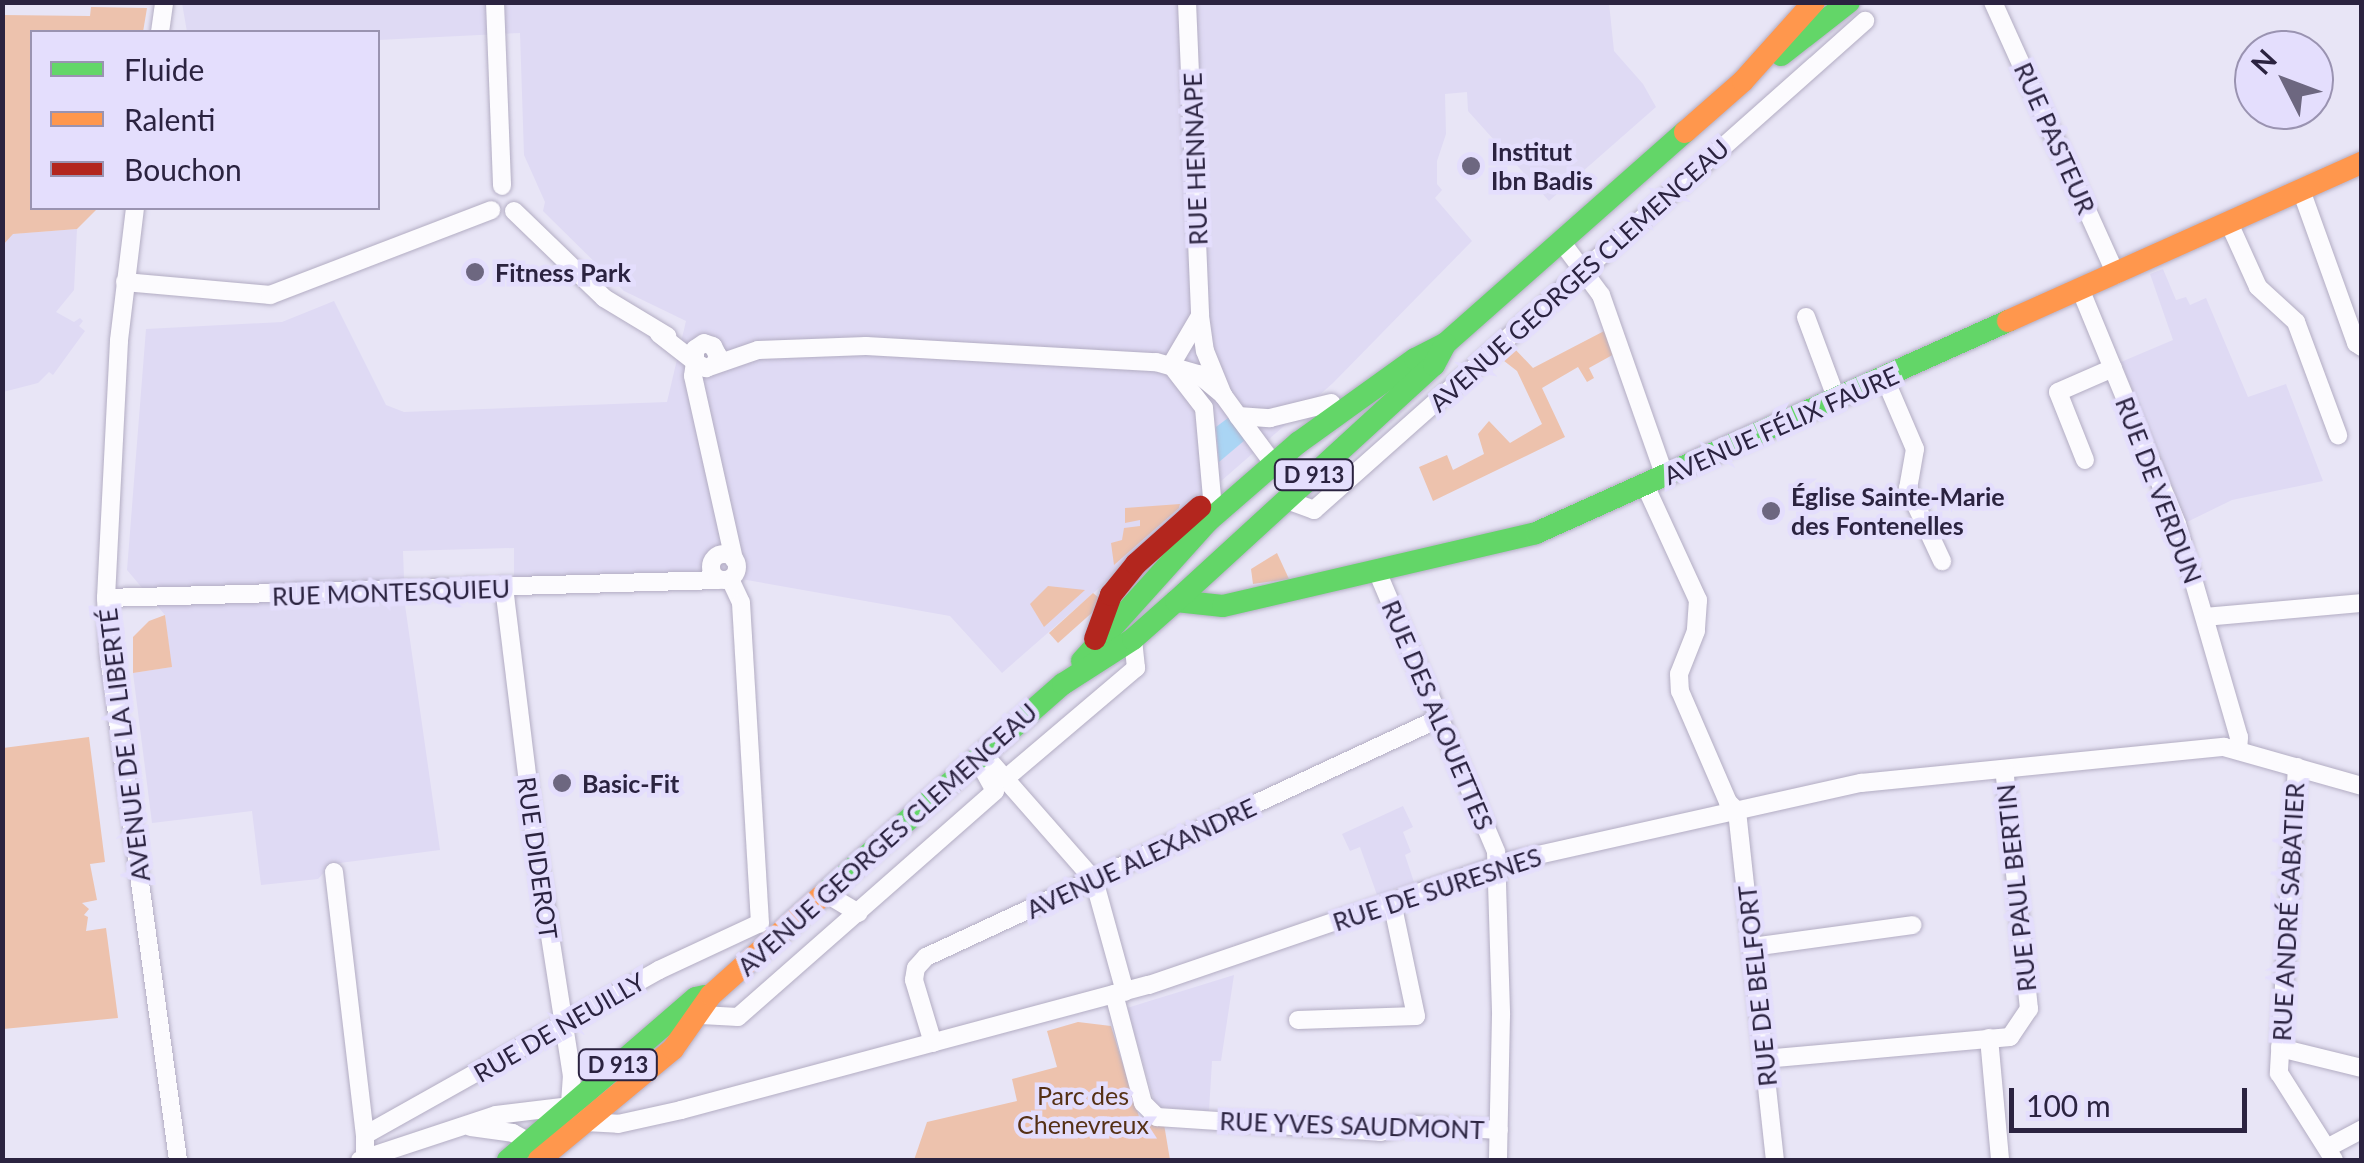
<!DOCTYPE html>
<html>
<head>
<meta charset="utf-8">
<style>
	body { margin:0 }
	#map { position:relative; width:2364px; height:1163px; overflow:hidden; background:#e8e5f6; font-family:Lato,sans-serif }
	div>[style] { position:absolute }
	[style*='--x'] { left:calc(var(--x)*1px); top:calc(var(--y)*1px); width:calc(var(--w)*1px); rotate:calc(var(--a)*1deg) }
	.built>* { inset:0; background:#dfdaf4 }
	.green>* { inset:0; background:#edc2ad }
	.water>* { inset:0; background:#aad5f4 }
	.roads { filter:drop-shadow(0 0 2px #b3adc3) drop-shadow(0 0 2px #b3adc3) }
	.street>* { height:18px; margin:-9px; padding:0 9px; transform-origin:9px; border-radius:9px; background:#fcfbfe }
	.street>.ring { margin:-9px; padding:0; box-sizing:content-box; background:none; border:18px solid #fcfbfe; border-radius:50% }
	.fast>* { height:22px; margin:-11px; padding:0 11px; transform-origin:11px; border-radius:11px; background:#63d668 }
	.slow>* { height:22px; margin:-11px; padding:0 11px; transform-origin:11px; border-radius:11px; background:#ff974d }
	.jam>* { height:22px; margin:-11px; padding:0 11px; transform-origin:11px; border-radius:11px; background:#b3261e }
	.dots>* { width:28px; height:28px; translate:-50% -50%; box-sizing:border-box; border:5px solid #e4defd; border-radius:50% }
	span { translate:-50% -50%; white-space:nowrap; text-align:center; line-height:1.15; -webkit-text-stroke:9px #e4defd; paint-order:stroke }
	.shield-label span { padding:2px 8px; background:#e4defd; border:2px solid; border-radius:8px; -webkit-text-stroke-width:0 }
	.shield-label { font-size:22px; color:#2b2340; font-weight:700 }
	.street-label { font-size:25px; color:#2b2340 }
	.poi-label { font-size:25px; color:#2b2340; font-weight:700 }
	.left { translate:0 -50%; text-align:left }
	.park-label { font-size:25px; color:#553015 }
	.frame { position:absolute; inset:0; border:5px solid #2b2340; pointer-events:none }
	.legend { position:absolute; left:30px; top:30px; width:350px; height:180px; box-sizing:border-box; background:#e4defd; border:2px solid #9a93b1; margin:0; padding:12px 18px; list-style:none; font-size:30px; color:#2b2340 }
	.legend li { display:flex; align-items:center; gap:20px; height:50px }
	.legend b { width:50px; border:2px solid #9a93b1 }
	.north { position:absolute; left:2234px; top:30px; width:100px; height:100px; box-sizing:border-box; background:#e4defd; border:2px solid #9a93b1; border-radius:50%; rotate:312deg; font-size:28px; font-weight:700; line-height:40px; text-align:center; color:#2b2340 }
	.north::after { content:''; display:block; margin:auto; width:35px; height:45px; background:#6d6780; clip-path:polygon(50% 0,100% 100%,50% 72%,0 100%) }
	.scale { position:absolute; left:2009px; top:1088px; width:238px; height:45px; box-sizing:border-box; border:5px solid #2b2340; border-top:0; padding-left:12px; font-size:30px; line-height:35px; white-space:nowrap; color:#2b2340; -webkit-text-stroke:8px #e4defd; paint-order:stroke }
</style>
</head>
<body>
<div id="map">
	<div class="built">
		<div style="clip-path:polygon(182px 3px,1609px 3px,1614px 51px,1643px 84px,1656px 107px,1549px 201px,1468px 111px,1467px 92px,1445px 94px,1446px 134px,1437px 161px,1437px 184px,1442px 190px,1435px 198px,1472px 241px,1333px 383px,1002px 673px,950px 616px,741px 579px,514px 580px,514px 548px,403px 551px,405px 605px,440px 850px,332px 864px,318px 879px,261px 885px,252px 811px,152px 823px,133px 673px,171px 667px,165px 615px,127px 570px,146px 329px,282px 322px,334px 301px,386px 405px,404px 412px,667px 402px,686px 321px,624px 291px,543px 211px,545px 202px,524px 155px,520px 33px,378px 40px,378px 32px,187px 32px)"></div>
		<div style="clip-path:polygon(77px 229px,74px 290px,56px 312px,74px 322px,80px 318px,83px 321px,79px 326px,85px 331px,53px 375px,49px 372px,38px 383px,3px 392px,3px 245px,12px 234px)"></div>
		<div style="clip-path:polygon(2163px 269px,2176px 300px,2186px 297px,2190px 305px,2206px 298px,2248px 397px,2286px 384px,2323px 481px,2232px 500px,2187px 522px,2121px 362px,2173px 340px,2150px 274px)"></div>
		<div style="clip-path:polygon(1403px 806px,1413px 827px,1403px 832px,1411px 852px,1405px 855px,1414px 882px,1377px 895px,1360px 847px,1350px 851px,1342px 834px)"></div>
		<div style="clip-path:polygon(1234px 975px,1221px 1061px,1212px 1061px,1209px 1111px,1156px 1107px,1127px 1008px)"></div>
	</div>
	<div class="green">
		<div style="clip-path:polygon(91px 7px,147px 8px,143px 32px,32px 32px,32px 208px,98px 208px,77px 229px,13px 234px,3px 245px,3px 15px,90px 16px)"></div>
		<div style="clip-path:polygon(1608px 329px,1616px 353px,1589px 368px,1594px 378px,1587px 382px,1578px 367px,1542px 388px,1565px 437px,1433px 501px,1419px 467px,1447px 455px,1453px 470px,1484px 454px,1478px 434px,1489px 421px,1510px 443px,1542px 424px,1517px 371px,1499px 357px,1513px 347px,1533px 368px)"></div>
		<div style="clip-path:polygon(1180px 504px,1179px 508px,1114px 565px,1111px 543px,1122px 540px,1124px 528px,1140px 526px,1140px 520px,1125px 523px,1125px 508px)"></div>
		<div style="clip-path:polygon(1277px 553px,1289px 579px,1253px 584px,1251px 569px)"></div>
		<div style="clip-path:polygon(1048px 586px,1085px 590px,1044px 627px,1030px 604px)"></div>
		<div style="clip-path:polygon(1093px 593px,1104px 602px,1058px 643px,1049px 633px)"></div>
		<div style="clip-path:polygon(165px 615px,172px 667px,133px 673px,133px 637px,149px 621px)"></div>
		<div style="clip-path:polygon(89px 737px,105px 862px,90px 864px,97px 900px,82px 903px,89px 909px,84px 915px,88px 917px,86px 931px,106px 928px,118px 1018px,3px 1029px,3px 748px)"></div>
		<div style="clip-path:polygon(1078px 1022px,1111px 1026px,1141px 1123px,1164px 1124px,1170px 1160px,914px 1160px,927px 1122px,1017px 1101px,1012px 1079px,1057px 1067px,1047px 1031px)"></div>
	</div>
	<div class="water">
		<div style="clip-path:polygon(1228px 418px,1245px 440px,1219px 462px,1216px 427px)"></div>
	</div>
	<div class="roads">
		<div class="street">
			<div style="--x:495;--y:2;--w:184;--a:87.8"></div>
			<div style="--x:1187;--y:2;--w:314;--a:87.6"></div>
			<div style="--x:1200;--y:316;--w:35;--a:82"></div>
			<div style="--x:1205;--y:351;--w:48;--a:67.8"></div>
			<div style="--x:1223;--y:395;--w:26;--a:54"></div>
			<div style="--x:1238;--y:416;--w:32;--a:4"></div>
			<div style="--x:1270;--y:418;--w:63;--a:-13.8"></div>
			<div style="--x:1993;--y:2;--w:299;--a:65.7"></div>
			<div style="--x:160;--y:32;--w:30;--a:-82"></div>
			<div style="--x:2301;--y:190;--w:163;--a:70.2"></div>
			<div style="--x:2356;--y:343;--w:7;--a:34"></div>
			<div style="--x:135;--y:208;--w:134;--a:96.9"></div>
			<div style="--x:119;--y:341;--w:257;--a:92.9"></div>
			<div style="--x:106;--y:598;--w:58;--a:87"></div>
			<div style="--x:109;--y:656;--w:509;--a:82.2"></div>
			<div style="--x:514;--y:211;--w:125;--a:44"></div>
			<div style="--x:604;--y:298;--w:74;--a:31.1"></div>
			<div style="--x:2229;--y:223;--w:70;--a:65.6"></div>
			<div style="--x:2258;--y:287;--w:52;--a:42.6"></div>
			<div style="--x:2296;--y:322;--w:121;--a:69.6"></div>
			<div style="--x:1561;--y:241;--w:67;--a:53.5"></div>
			<div style="--x:1601;--y:295;--w:193;--a:70.6"></div>
			<div style="--x:125;--y:282;--w:146;--a:5.1"></div>
			<div style="--x:270;--y:295;--w:237;--a:-21"></div>
			<div style="--x:2081;--y:291;--w:252;--a:67.6"></div>
			<div style="--x:2177;--y:524;--w:222;--a:73.8"></div>
			<div style="--x:2239;--y:737;--w:13;--a:94"></div>
			<div style="--x:1806;--y:317;--w:89;--a:69.5"></div>
			<div style="--x:659;--y:334;--w:46;--a:37.9"></div>
			<div style="--x:695;--y:362;--w:14;--a:98"></div>
			<div style="--x:693;--y:376;--w:188;--a:77.4"></div>
			<div style="--x:715;--y:363;--w:8;--a:-67"></div>
			<div style="--x:718;--y:356;--w:11;--a:-117"></div>
			<div style="--x:713;--y:346;--w:9;--a:-162"></div>
			<div style="--x:704;--y:343;--w:11;--a:146"></div>
			<div style="--x:695;--y:349;--w:13;--a:90"></div>
			<div style="--x:695;--y:362;--w:13;--a:29"></div>
			<div style="--x:706;--y:368;--w:55;--a:-19.1"></div>
			<div style="--x:758;--y:350;--w:108;--a:-2.1"></div>
			<div style="--x:866;--y:346;--w:290;--a:3.2"></div>
			<div style="--x:1156;--y:362;--w:44;--a:15.9"></div>
			<div style="--x:1198;--y:374;--w:33;--a:40"></div>
			<div style="--x:1171;--y:365;--w:57;--a:-59.4"></div>
			<div style="--x:1174;--y:369;--w:49;--a:52.4"></div>
			<div style="--x:1204;--y:408;--w:89;--a:84.9"></div>
			<div style="--x:1885;--y:379;--w:76;--a:66.8"></div>
			<div style="--x:1915;--y:449;--w:40;--a:100"></div>
			<div style="--x:1908;--y:488;--w:81;--a:65"></div>
			<div style="--x:1238;--y:416;--w:59;--a:53.3"></div>
			<div style="--x:2085;--y:460;--w:73;--a:-111.7"></div>
			<div style="--x:2058;--y:392;--w:60;--a:-23.6"></div>
			<div style="--x:1645;--y:485;--w:127;--a:65.3"></div>
			<div style="--x:1698;--y:600;--w:31;--a:94"></div>
			<div style="--x:1696;--y:631;--w:46;--a:111.6"></div>
			<div style="--x:1679;--y:674;--w:17;--a:87"></div>
			<div style="--x:1680;--y:691;--w:121;--a:66.6"></div>
			<div style="--x:1728;--y:802;--w:13;--a:45"></div>
			<div style="--x:1737;--y:811;--w:351;--a:83.8"></div>
			<div style="--x:1287;--y:500;--w:29;--a:20"></div>
			<div style="--x:1314;--y:510;--w:737;--a:-41.59"></div>
			<div class="ring" style="left:711px;top:554px;width:8px;height:8px"></div>
			<div style="--x:1377;--y:571;--w:305;--a:67"></div>
			<div style="--x:1496;--y:852;--w:163;--a:88.2"></div>
			<div style="--x:1501;--y:1015;--w:145;--a:91.2"></div>
			<div style="--x:730;--y:579;--w:26;--a:65"></div>
			<div style="--x:741;--y:603;--w:321;--a:86.6"></div>
			<div style="--x:504;--y:587;--w:255;--a:83"></div>
			<div style="--x:535;--y:840;--w:238;--a:81.1"></div>
			<div style="--x:572;--y:1075;--w:31;--a:94"></div>
			<div style="--x:570;--y:1106;--w:22;--a:47"></div>
			<div style="--x:585;--y:1122;--w:33;--a:3"></div>
			<div style="--x:618;--y:1124;--w:65;--a:-12.5"></div>
			<div style="--x:681;--y:1110;--w:484;--a:-15"></div>
			<div style="--x:1149;--y:985;--w:383;--a:-18.9"></div>
			<div style="--x:1511;--y:861;--w:359;--a:-12.6"></div>
			<div style="--x:1861;--y:783;--w:365;--a:-5.7"></div>
			<div style="--x:2224;--y:747;--w:143;--a:15.8"></div>
			<div style="--x:106;--y:598;--w:613;--a:-1.68"></div>
			<div style="--x:2205;--y:617;--w:158;--a:-5.1"></div>
			<div style="--x:986;--y:757;--w:164;--a:48.7"></div>
			<div style="--x:1094;--y:880;--w:116;--a:74.5"></div>
			<div style="--x:2297;--y:767;--w:307;--a:93.4"></div>
			<div style="--x:2279;--y:1073;--w:103;--a:57.7"></div>
			<div style="--x:1005;--y:779;--w:172;--a:-40.3"></div>
			<div style="--x:1136;--y:668;--w:29;--a:-96"></div>
			<div style="--x:334;--y:872;--w:265;--a:83.3"></div>
			<div style="--x:825;--y:893;--w:39;--a:31"></div>
			<div style="--x:1752;--y:947;--w:162;--a:-7.8"></div>
			<div style="--x:1114;--y:994;--w:113;--a:75.1"></div>
			<div style="--x:1143;--y:1103;--w:20;--a:45"></div>
			<div style="--x:1157;--y:1117;--w:224;--a:3.8"></div>
			<div style="--x:1380;--y:1132;--w:35;--a:-12"></div>
			<div style="--x:1414;--y:1125;--w:85;--a:3.4"></div>
			<div style="--x:701;--y:1015;--w:37;--a:3"></div>
			<div style="--x:738;--y:1017;--w:342;--a:-41.3"></div>
			<div style="--x:995;--y:791;--w:38;--a:-119"></div>
			<div style="--x:1298;--y:1020;--w:118;--a:-1.9"></div>
			<div style="--x:1416;--y:1016;--w:116;--a:-101.9"></div>
			<div style="--x:1989;--y:1038;--w:122;--a:84.8"></div>
			<div style="--x:933;--y:1043;--w:66;--a:-106.8"></div>
			<div style="--x:914;--y:980;--w:12;--a:-81"></div>
			<div style="--x:916;--y:968;--w:15;--a:-48"></div>
			<div style="--x:926;--y:957;--w:567;--a:-24.94"></div>
			<div style="--x:2280;--y:1048;--w:84;--a:13.7"></div>
			<div style="--x:1764;--y:1059;--w:247;--a:-5.1"></div>
			<div style="--x:2010;--y:1037;--w:34;--a:-56"></div>
			<div style="--x:2029;--y:1009;--w:241;--a:-95.9"></div>
			<div style="--x:471;--y:1127;--w:42;--a:8.1"></div>
			<div style="--x:513;--y:1133;--w:26;--a:29"></div>
			<div style="--x:2327;--y:1148;--w:40;--a:-28"></div>
			<div style="--x:365;--y:1159;--w:24;--a:-90"></div>
			<div style="--x:365;--y:1135;--w:337;--a:-29.3"></div>
			<div style="--x:659;--y:970;--w:111;--a:-25"></div>
			<div style="--x:360;--y:1160;--w:143;--a:-18.3"></div>
			<div style="--x:496;--y:1115;--w:75;--a:-6.9"></div>
		</div>
		<div class="fast">
			<div style="--x:1781;--y:55;--w:86;--a:-37.9"></div>
			<div style="--x:1176;--y:601;--w:47;--a:6.1"></div>
			<div style="--x:1223;--y:606;--w:321;--a:-13.1"></div>
			<div style="--x:1536;--y:533;--w:517;--a:-24.19"></div>
			<div style="--x:1082;--y:661;--w:187;--a:-48"></div>
			<div style="--x:1207;--y:522;--w:121;--a:-41"></div>
			<div style="--x:1298;--y:443;--w:144;--a:-35.7"></div>
			<div style="--x:1415;--y:359;--w:34;--a:-27"></div>
			<div style="--x:1445;--y:344;--w:320;--a:-41.5"></div>
			<div style="--x:826;--y:892;--w:315;--a:-41.3"></div>
			<div style="--x:1063;--y:684;--w:83;--a:-32.7"></div>
			<div style="--x:1133;--y:639;--w:57;--a:-41.5"></div>
			<div style="--x:1176;--y:601;--w:350;--a:-42.5"></div>
			<div style="--x:1434;--y:365;--w:24;--a:-62"></div>
			<div style="--x:508;--y:1160;--w:248;--a:-40.8"></div>
			<div style="--x:696;--y:998;--w:9;--a:-13"></div>
		</div>
		<div class="slow">
			<div style="--x:1685;--y:132;--w:77;--a:-41.3"></div>
			<div style="--x:1743;--y:81;--w:106;--a:-48.1"></div>
			<div style="--x:2008;--y:321;--w:388;--a:-24.1"></div>
			<div style="--x:539;--y:1160;--w:174;--a:-39.6"></div>
			<div style="--x:673;--y:1049;--w:66;--a:-54.9"></div>
			<div style="--x:711;--y:995;--w:154;--a:-41.8"></div>
		</div>
		<div class="jam">
			<div style="--x:1095;--y:639;--w:47;--a:-70"></div>
			<div style="--x:1111;--y:595;--w:40;--a:-51"></div>
			<div style="--x:1136;--y:564;--w:86;--a:-41.7"></div>
		</div>
	</div>
	<div class="dots">
		<div style="left:1471px;top:166px;background:#6d6780"></div>
		<div style="left:475px;top:272px;background:#6d6780"></div>
		<div style="left:1771px;top:511px;background:#6d6780"></div>
		<div style="left:562px;top:783px;background:#6d6780"></div>
	</div>
	<div class="shield-label">
		<span style="left:1314px;top:475px">D 913</span>
		<span style="left:618px;top:1065px">D 913</span>
	</div>
	<div class="street-label">
		<span style="left:2055px;top:138px;rotate:66deg">RUE PASTEUR</span>
		<span style="left:1195px;top:159px;rotate:-92deg">RUE HENNAPE</span>
		<span style="left:1579px;top:275px;rotate:-42deg">AVENUE GEORGES CLEMENCEAU</span>
		<span style="left:1781px;top:425px;rotate:-24deg">AVENUE FÉLIX FAURE</span>
		<span style="left:2159px;top:490px;rotate:69deg">RUE DE VERDUN</span>
		<span style="left:391px;top:592px;rotate:-2deg">RUE MONTESQUIEU</span>
		<span style="left:1438px;top:715px;rotate:67deg">RUE DES ALOUETTES</span>
		<span style="left:124px;top:745px;rotate:-97deg">AVENUE DE LA LIBERTÉ</span>
		<span style="left:887px;top:839px;rotate:-42deg">AVENUE GEORGES CLEMENCEAU</span>
		<span style="left:538px;top:858px;rotate:82deg">RUE DIDEROT</span>
		<span style="left:1141px;top:858px;rotate:-25deg">AVENUE ALEXANDRE</span>
		<span style="left:2016px;top:888px;rotate:-96deg">RUE PAUL BERTIN</span>
		<span style="left:1437px;top:889px;rotate:-18deg">RUE DE SURESNES</span>
		<span style="left:2288px;top:912px;rotate:-87deg">RUE ANDRÉ SABATIER</span>
		<span style="left:1757px;top:986px;rotate:-96deg">RUE DE BELFORT</span>
		<span style="left:559px;top:1027px;rotate:-30deg">RUE DE NEUILLY</span>
		<span style="left:1352px;top:1125px;rotate:2deg">RUE YVES SAUDMONT</span>
	</div>
	<div class="poi-label">
		<span class="left" style="left:1491px;top:166px">Institut<br>Ibn Badis</span>
		<span class="left" style="left:495px;top:272px">Fitness Park</span>
		<span class="left" style="left:1791px;top:511px">Église Sainte-Marie<br>des Fontenelles</span>
		<span class="left" style="left:582px;top:783px">Basic-Fit</span>
	</div>
	<div class="park-label">
		<span style="left:1083px;top:1110px">Parc des<br>Chenevreux</span>
	</div>
	<div class="frame"></div>
	<ul class="legend">
	<li><b style="height:12px;background:#63d668"></b>Fluide</li>
	<li><b style="height:12px;background:#ff974d"></b>Ralenti</li>
	<li><b style="height:12px;background:#b3261e"></b>Bouchon</li>
	</ul>
	<div class="north">N</div>
	<div class="scale">100 m</div>
</div>
</body>
</html>
